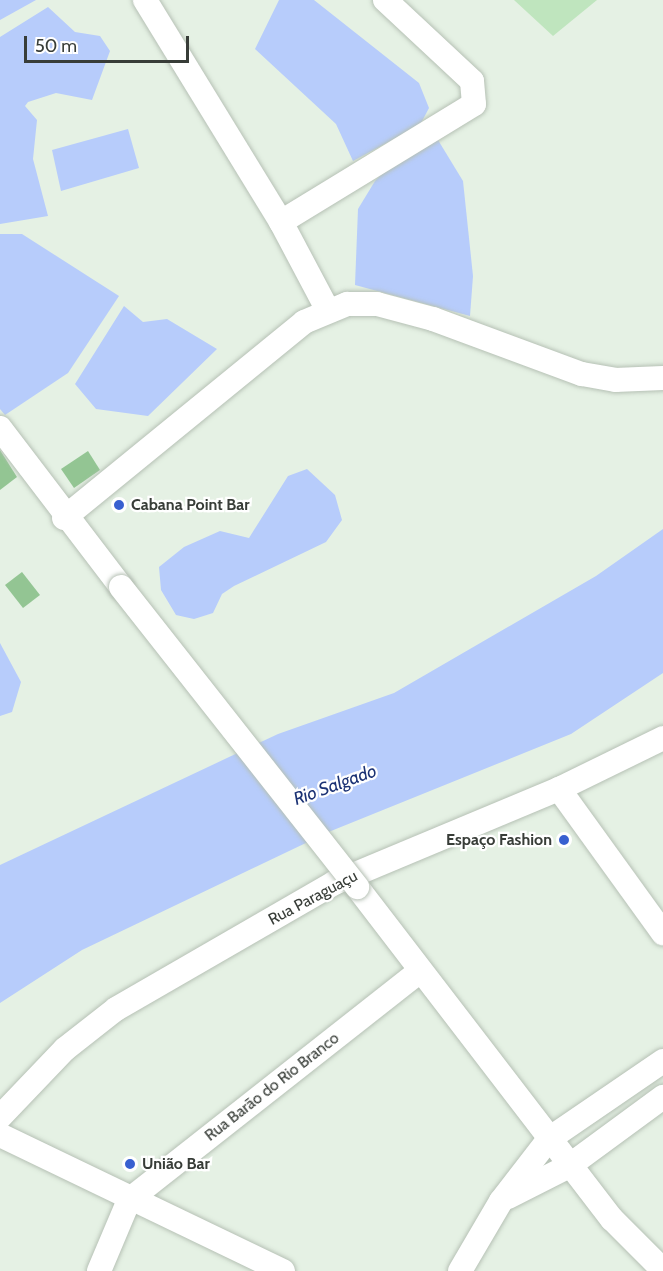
<!DOCTYPE html>
<html>
<head>
<meta charset="utf-8">
<style>
	body { margin:0 }
	#map { position:relative; width:663px; height:1271px; overflow:hidden; background:#e5f1e4; font-family:Cabin,sans-serif }
	div>[style] { position:absolute }
	[style*='--x'] { left:calc(var(--x)*1px); top:calc(var(--y)*1px); width:calc(var(--w)*1px); rotate:calc(var(--a)*1deg) }
	.green>* { inset:0; background:#bfe5be }
	.water>* { inset:0; background:#b7ccfb }
	.building>* { inset:0; background:#93c593 }
	.roads { filter:drop-shadow(0 0 2px #b6c1b5) drop-shadow(0 0 2px #b6c1b5) }
	.minor>* { height:24px; margin:-12px; padding:0 12px; transform-origin:12px; border-radius:12px; background:#fff }
	.bridges { filter:drop-shadow(0 0 2px #b6c1b5) drop-shadow(0 0 2px #b6c1b5) }
	.minor-bridge>* { height:24px; margin:-12px; padding:0 12px; transform-origin:12px; border-radius:12px; background:#fff }
	.dots>* { width:16px; height:16px; translate:-50% -50%; box-sizing:border-box; border:3px solid #fff; border-radius:50% }
	span { translate:-50% -50%; white-space:nowrap; text-align:center; line-height:1.15; -webkit-text-stroke:4.5px #fff; paint-order:stroke }
	.poi-label { font-size:16px; color:#383d38; font-weight:700 }
	.left { translate:0 -50%; text-align:left }
	.right { translate:-100% -50%; text-align:right }
	.street-label { font-size:16px; color:#383d38 }
	.water-label { font-size:18px; color:#1b3274; font-style:italic }
	.scale { position:absolute; left:24px; top:36px; width:165px; height:27px; box-sizing:border-box; border:3px solid #383d38; border-top:0; padding-left:8px; font-size:18px; line-height:21px; white-space:nowrap; color:#383d38; -webkit-text-stroke:4px #fff; paint-order:stroke }
</style>
</head>
<body>
<div id="map">
	<div class="green">
		<div style="clip-path:polygon(514px 0,597px 0,553px 36px)"></div>
	</div>
	<div class="water">
		<div style="clip-path:polygon(0 0,36px 0,0 20px)"></div>
		<div style="clip-path:polygon(279px 0,314px 0,419px 83px,429px 108px,420px 125px,353px 161px,336px 124px,255px 49px)"></div>
		<div style="clip-path:polygon(48px 7px,75px 32px,100px 36px,110px 51px,92px 100px,56px 93px,28px 102px,25px 106px,37px 120px,33px 159px,48px 216px,0 224px,0 37px)"></div>
		<div style="clip-path:polygon(128px 129px,139px 168px,61px 191px,52px 150px)"></div>
		<div style="clip-path:polygon(438px 140px,463px 181px,473px 276px,470px 316px,355px 285px,358px 209px,375px 181px,394px 161px)"></div>
		<div style="clip-path:polygon(0 234px,22px 234px,119px 296px,68px 373px,5px 415px,0 409px)"></div>
		<div style="clip-path:polygon(124px 306px,143px 322px,167px 319px,217px 349px,148px 416px,96px 409px,75px 384px)"></div>
		<div style="clip-path:polygon(307px 469px,335px 495px,342px 520px,326px 542px,234px 586px,222px 594px,213px 613px,194px 619px,176px 615px,161px 590px,159px 567px,184px 547px,220px 531px,249px 538px,288px 476px)"></div>
		<div style="clip-path:polygon(663px 529px,663px 673px,571px 734px,331px 831px,82px 950px,0 1003px,0 865px,278px 734px,394px 693px,596px 576px)"></div>
		<div style="clip-path:polygon(0 643px,21px 682px,12px 712px,0 716px)"></div>
	</div>
	<div class="building">
		<div style="clip-path:polygon(0 450px,17px 477px,0 490px)"></div>
		<div style="clip-path:polygon(88px 451px,100px 470px,74px 488px,61px 469px)"></div>
		<div style="clip-path:polygon(22px 572px,40px 595px,23px 608px,5px 585px)"></div>
	</div>
	<div class="roads">
		<div class="minor">
			<div style="--x:145;--y:0;--w:260;--a:58.5"></div>
			<div style="--x:281;--y:222;--w:98;--a:62.1"></div>
			<div style="--x:281;--y:222;--w:226;--a:-31.4"></div>
			<div style="--x:474;--y:104;--w:23;--a:-95"></div>
			<div style="--x:472;--y:81;--w:119;--a:-137"></div>
			<div style="--x:0;--y:428;--w:200;--a:52.7"></div>
			<div style="--x:64;--y:518;--w:310;--a:-39.2"></div>
			<div style="--x:304;--y:322;--w:47;--a:-22.7"></div>
			<div style="--x:347;--y:304;--w:30;--a:0"></div>
			<div style="--x:377;--y:304;--w:58;--a:15"></div>
			<div style="--x:433;--y:319;--w:159;--a:20.3"></div>
			<div style="--x:582;--y:374;--w:34;--a:10"></div>
			<div style="--x:615;--y:380;--w:48;--a:-2.4"></div>
			<div style="--x:559;--y:789;--w:178;--a:54.2"></div>
			<div style="--x:357;--y:887;--w:419;--a:52.5"></div>
			<div style="--x:612;--y:1219;--w:72;--a:45"></div>
			<div style="--x:0;--y:1117;--w:94;--a:-46.3"></div>
			<div style="--x:65;--y:1049;--w:65;--a:-38.1"></div>
			<div style="--x:116;--y:1009;--w:252;--a:-30"></div>
			<div style="--x:334;--y:883;--w:244;--a:-22.7"></div>
			<div style="--x:559;--y:789;--w:116;--a:-26.1"></div>
			<div style="--x:0;--y:1135;--w:314;--a:25.7"></div>
			<div style="--x:508;--y:1197;--w:68;--a:-26.9"></div>
			<div style="--x:569;--y:1166;--w:117;--a:-36.3"></div>
			<div style="--x:99;--y:1271;--w:77;--a:-67.1"></div>
			<div style="--x:129;--y:1200;--w:370;--a:-38.2"></div>
			<div style="--x:460;--y:1271;--w:81;--a:-59.6"></div>
			<div style="--x:501;--y:1201;--w:78;--a:-52.3"></div>
			<div style="--x:549;--y:1139;--w:138;--a:-34.4"></div>
		</div>
	</div>
	<div class="bridges">
		<div class="minor-bridge">
			<div style="--x:121;--y:587;--w:382;--a:51.8"></div>
		</div>
	</div>
	<div class="dots">
		<div style="left:119px;top:505px;background:#3860d0"></div>
		<div style="left:564px;top:840px;background:#3860d0"></div>
		<div style="left:130px;top:1164px;background:#3860d0"></div>
	</div>
	<div class="poi-label">
		<span class="left" style="left:131px;top:505px">Cabana Point Bar</span>
		<span class="right" style="left:552px;top:840px">Espaço Fashion</span>
		<span class="left" style="left:142px;top:1164px">União Bar</span>
	</div>
	<div class="street-label">
		<span style="left:313px;top:898px;rotate:-28deg">Rua Paraguaçu</span>
		<span style="left:272px;top:1087px;rotate:-38deg">Rua Barão do Rio Branco</span>
	</div>
	<div class="water-label">
		<span style="left:335px;top:785px;rotate:-20deg">Rio Salgado</span>
	</div>
	<div class="scale">50 m</div>
</div>
</body>
</html>
